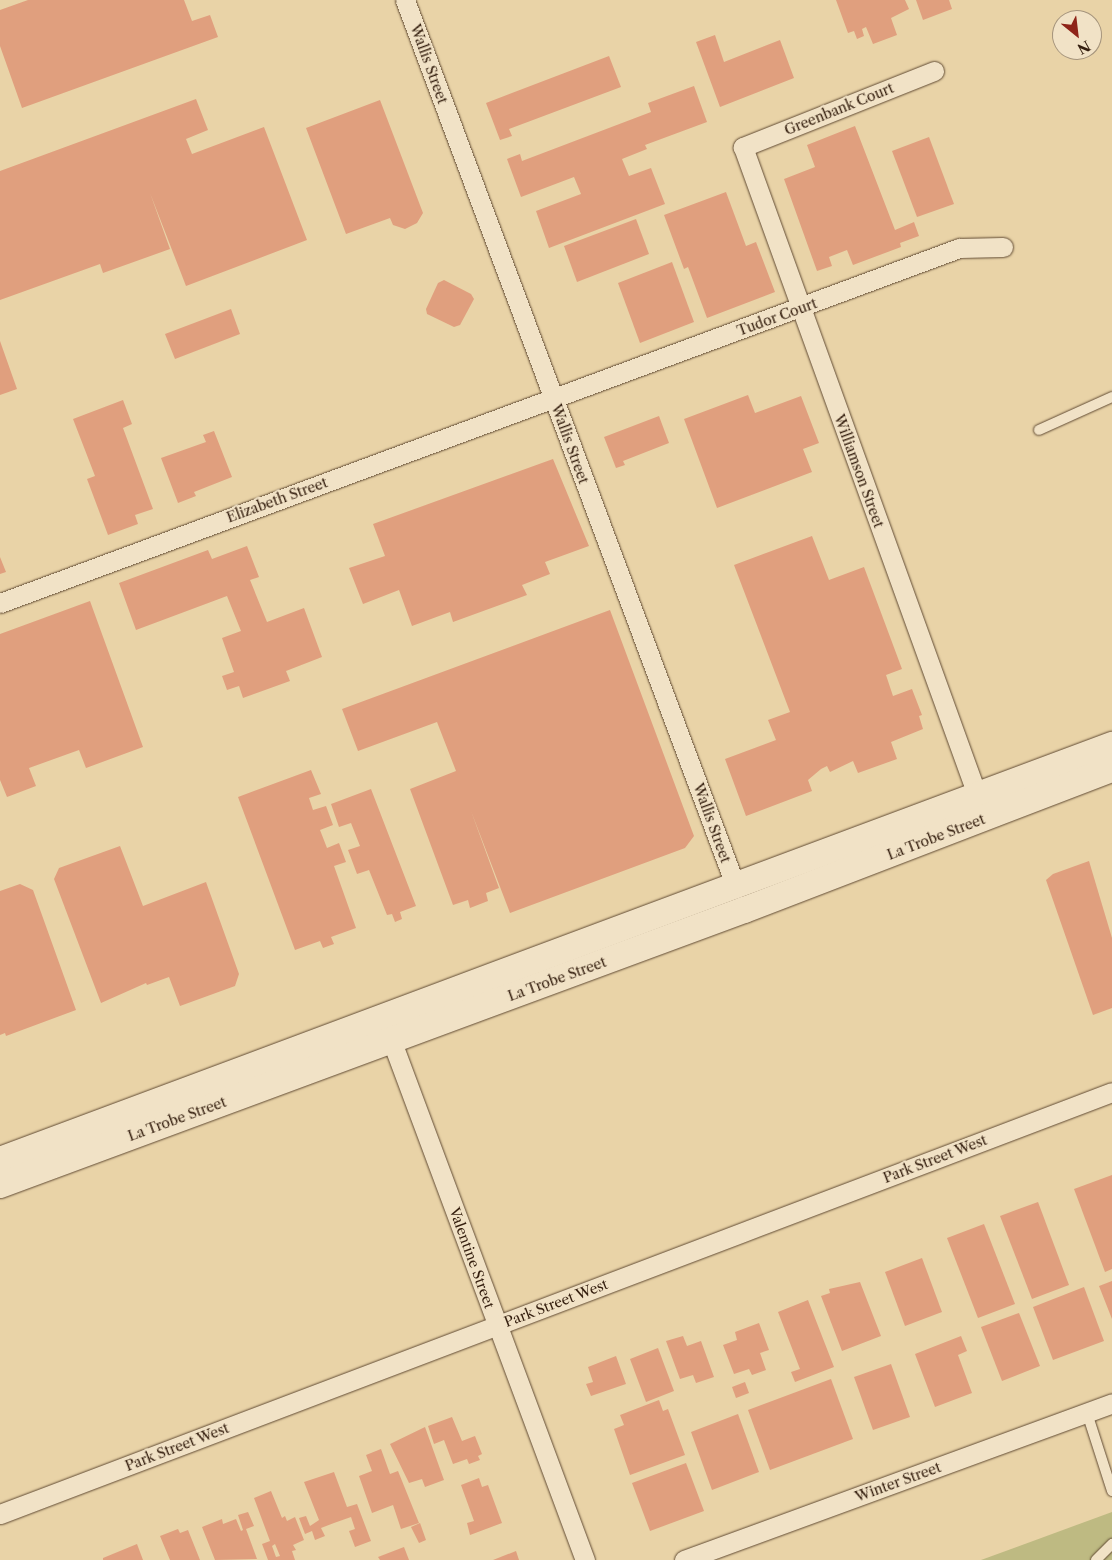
<!DOCTYPE html>
<html>
<head>
<meta charset="utf-8">
<style>
	body { margin:0 }
	#map { position:relative; width:1112px; height:1560px; overflow:hidden; background:#e9d3a7; font-family:"Libre Caslon Text",serif }
	div>[style] { position:absolute }
	[style*='--x'] { left:calc(var(--x)*1px); top:calc(var(--y)*1px); width:calc(var(--w)*1px); rotate:calc(var(--a)*1deg) }
	.green>* { inset:0; background:#beba82 }
	.building>* { inset:0; background:#e09f7e }
	.roads { filter:drop-shadow(0 0 1px #614b34) drop-shadow(0 0 1px #614b34) }
	.lane>* { height:10px; margin:-5px; padding:0 5px; transform-origin:5px; border-radius:5px; background:#f1e2c6 }
	.street>* { height:19px; margin:-9.5px; padding:0 9.5px; transform-origin:9.5px; border-radius:9.5px; background:#f1e2c6 }
	.secondary>* { height:26px; margin:-13px; padding:0 13px; transform-origin:13px; border-radius:13px; background:#f1e2c6 }
	span { translate:-50% -50%; white-space:nowrap; text-align:center; line-height:1.15; -webkit-text-stroke:4px #f1e2c6; paint-order:stroke }
	.street-label { font-size:14px; color:#341e0e }
	.north { position:absolute; left:1052px; top:10px; width:50px; height:50px; box-sizing:border-box; background:#f1e2c6; border:1px solid #a5947c; border-radius:50%; rotate:151deg; font-size:14px; font-weight:700; line-height:20px; text-align:center; color:#341e0e }
	.north::after { content:''; display:block; margin:auto; width:18px; height:22px; background:#8f2418; clip-path:polygon(50% 0,100% 100%,50% 72%,0 100%) }
</style>
</head>
<body>
<div id="map">
	<div class="green">
		<div style="clip-path:polygon(1112px 1512px,1112px 1560px,981px 1560px)"></div>
	</div>
	<div class="building">
		<div style="clip-path:polygon(28px 0,184px 0,192px 21px,210px 15px,218px 37px,22px 108px,0 46px,0 10px)"></div>
		<div style="clip-path:polygon(836px 0,905px 0,909px 9px,891px 18px,897px 35px,873px 44px,866px 27px,862px 29px,864px 36px,857px 39px,854px 31px,848px 33px)"></div>
		<div style="clip-path:polygon(916px 0,949px 0,952px 9px,923px 20px)"></div>
		<div style="clip-path:polygon(715px 35px,724px 62px,780px 40px,794px 78px,720px 107px,696px 42px)"></div>
		<div style="clip-path:polygon(609px 56px,621px 87px,509px 129px,512px 136px,500px 140px,486px 103px)"></div>
		<div style="clip-path:polygon(694px 86px,707px 122px,645px 145px,647px 149px,622px 159px,629px 176px,651px 168px,665px 204px,549px 248px,536px 211px,581px 194px,574px 177px,521px 197px,507px 159px,520px 154px,522px 161px,651px 112px,648px 103px)"></div>
		<div style="clip-path:polygon(196px 99px,208px 130px,186px 139px,192px 154px,264px 127px,307px 240px,186px 286px,150px 193px,170px 249px,103px 273px,100px 264px,0 300px,0 171px)"></div>
		<div style="clip-path:polygon(380px 100px,423px 213px,417px 223px,405px 229px,393px 225px,390px 218px,346px 234px,306px 128px)"></div>
		<div style="clip-path:polygon(855px 126px,895px 230px,914px 222px,919px 236px,900px 243px,901px 247px,853px 265px,847px 250px,829px 257px,832px 266px,817px 271px,784px 179px,815px 167px,807px 145px)"></div>
		<div style="clip-path:polygon(929px 137px,954px 204px,917px 217px,892px 151px)"></div>
		<div style="clip-path:polygon(726px 192px,746px 246px,756px 242px,775px 292px,707px 318px,688px 267px,684px 269px,664px 215px)"></div>
		<div style="clip-path:polygon(636px 219px,649px 254px,577px 282px,564px 246px)"></div>
		<div style="clip-path:polygon(672px 262px,694px 322px,640px 343px,618px 283px)"></div>
		<div style="clip-path:polygon(444px 280px,471px 294px,474px 299px,460px 325px,454px 327px,427px 314px,426px 309px,438px 283px)"></div>
		<div style="clip-path:polygon(231px 309px,240px 334px,175px 359px,165px 334px)"></div>
		<div style="clip-path:polygon(0 341px,17px 389px,0 395px)"></div>
		<div style="clip-path:polygon(748px 395px,755px 413px,801px 396px,819px 443px,803px 449px,812px 472px,717px 508px,684px 419px)"></div>
		<div style="clip-path:polygon(123px 400px,132px 424px,123px 428px,153px 509px,135px 515px,138px 524px,108px 535px,87px 479px,95px 476px,73px 419px)"></div>
		<div style="clip-path:polygon(659px 416px,669px 443px,623px 461px,625px 465px,616px 468px,604px 437px)"></div>
		<div style="clip-path:polygon(214px 431px,232px 477px,194px 492px,196px 496px,178px 503px,161px 458px,206px 442px,203px 435px)"></div>
		<div style="clip-path:polygon(553px 459px,589px 546px,545px 562px,550px 574px,522px 585px,527px 595px,453px 622px,450px 612px,412px 626px,399px 590px,363px 604px,349px 568px,385px 556px,373px 524px)"></div>
		<div style="clip-path:polygon(812px 536px,829px 580px,864px 567px,902px 669px,886px 675px,893px 696px,912px 689px,922px 715px,919px 716px,923px 729px,891px 742px,897px 759px,858px 773px,853px 761px,830px 772px,827px 766px,821px 769px,808px 780px,812px 791px,746px 816px,725px 759px,776px 740px,768px 720px,790px 712px,734px 565px)"></div>
		<div style="clip-path:polygon(247px 546px,259px 577px,250px 580px,267px 622px,304px 608px,322px 657px,286px 671px,290px 681px,243px 698px,239px 686px,227px 690px,222px 676px,234px 672px,222px 638px,241px 631px,227px 596px,136px 630px,119px 583px,208px 550px,212px 559px)"></div>
		<div style="clip-path:polygon(0 557px,6px 572px,0 574px)"></div>
		<div style="clip-path:polygon(90px 601px,143px 747px,86px 768px,79px 750px,29px 768px,36px 786px,7px 797px,0 780px,0 634px)"></div>
		<div style="clip-path:polygon(610px 610px,694px 836px,685px 848px,510px 913px,471px 811px,499px 888px,486px 893px,488px 901px,470px 908px,468px 900px,453px 905px,410px 789px,456px 771px,437px 722px,358px 751px,342px 709px)"></div>
		<div style="clip-path:polygon(311px 770px,321px 794px,309px 798px,313px 810px,326px 806px,333px 825px,320px 830px,327px 848px,339px 843px,346px 862px,334px 866px,356px 928px,331px 937px,334px 944px,323px 948px,320px 941px,295px 950px,238px 797px)"></div>
		<div style="clip-path:polygon(371px 789px,416px 906px,400px 912px,402px 919px,395px 922px,392px 914px,387px 915px,369px 870px,357px 874px,348px 850px,360px 846px,351px 823px,339px 827px,331px 804px)"></div>
		<div style="clip-path:polygon(120px 846px,143px 906px,206px 882px,239px 974px,235px 986px,180px 1006px,169px 977px,147px 985px,146px 983px,101px 1003px,54px 879px,59px 868px)"></div>
		<div style="clip-path:polygon(1089px 861px,1112px 938px,1112px 1008px,1093px 1015px,1046px 880px,1053px 874px)"></div>
		<div style="clip-path:polygon(20px 884px,33px 890px,76px 1010px,6px 1036px,5px 1033px,0 1035px,0 891px)"></div>
		<div style="clip-path:polygon(1112px 1175px,1112px 1269px,1105px 1272px,1074px 1189px)"></div>
		<div style="clip-path:polygon(1038px 1202px,1069px 1285px,1032px 1299px,1000px 1216px)"></div>
		<div style="clip-path:polygon(984px 1224px,1015px 1304px,978px 1318px,947px 1238px)"></div>
		<div style="clip-path:polygon(922px 1258px,942px 1312px,905px 1326px,885px 1272px)"></div>
		<div style="clip-path:polygon(1112px 1281px,1112px 1319px,1099px 1286px)"></div>
		<div style="clip-path:polygon(860px 1282px,881px 1336px,842px 1351px,821px 1296px,830px 1293px,829px 1289px)"></div>
		<div style="clip-path:polygon(1084px 1287px,1104px 1341px,1053px 1360px,1033px 1307px)"></div>
		<div style="clip-path:polygon(808px 1300px,834px 1367px,795px 1382px,791px 1372px,800px 1369px,778px 1312px)"></div>
		<div style="clip-path:polygon(1019px 1313px,1040px 1366px,1002px 1381px,981px 1327px)"></div>
		<div style="clip-path:polygon(759px 1323px,769px 1350px,760px 1353px,766px 1370px,752px 1375px,749px 1369px,734px 1374px,723px 1345px,737px 1340px,735px 1332px)"></div>
		<div style="clip-path:polygon(683px 1336px,687px 1346px,701px 1341px,714px 1377px,696px 1383px,693px 1375px,680px 1379px,666px 1341px)"></div>
		<div style="clip-path:polygon(961px 1336px,967px 1351px,958px 1355px,972px 1393px,935px 1407px,915px 1354px)"></div>
		<div style="clip-path:polygon(658px 1348px,674px 1391px,646px 1402px,630px 1359px)"></div>
		<div style="clip-path:polygon(616px 1356px,626px 1384px,591px 1396px,586px 1384px,593px 1382px,588px 1367px)"></div>
		<div style="clip-path:polygon(891px 1364px,910px 1417px,873px 1430px,854px 1377px)"></div>
		<div style="clip-path:polygon(831px 1379px,853px 1439px,770px 1470px,748px 1410px)"></div>
		<div style="clip-path:polygon(745px 1382px,749px 1393px,736px 1398px,732px 1387px)"></div>
		<div style="clip-path:polygon(659px 1400px,663px 1411px,668px 1409px,685px 1455px,630px 1475px,614px 1429px,624px 1425px,620px 1415px)"></div>
		<div style="clip-path:polygon(738px 1414px,759px 1472px,712px 1490px,691px 1432px)"></div>
		<div style="clip-path:polygon(452px 1417px,462px 1441px,475px 1436px,482px 1454px,478px 1456px,480px 1460px,469px 1464px,467px 1459px,453px 1464px,444px 1440px,434px 1444px,428px 1426px)"></div>
		<div style="clip-path:polygon(425px 1427px,444px 1480px,425px 1487px,422px 1479px,409px 1483px,390px 1444px)"></div>
		<div style="clip-path:polygon(381px 1449px,390px 1474px,398px 1471px,419px 1523px,401px 1529px,393px 1505px,372px 1513px,359px 1476px,372px 1471px,366px 1455px)"></div>
		<div style="clip-path:polygon(686px 1463px,704px 1511px,650px 1531px,632px 1483px)"></div>
		<div style="clip-path:polygon(334px 1472px,347px 1507px,357px 1504px,371px 1541px,355px 1547px,349px 1531px,355px 1529px,351px 1517px,334px 1523px,331px 1516px,334px 1523px,321px 1528px,325px 1536px,315px 1540px,312px 1531px,305px 1534px,299px 1518px,306px 1516px,310px 1526px,319px 1520px,304px 1482px)"></div>
		<div style="clip-path:polygon(479px 1478px,482px 1487px,488px 1485px,502px 1523px,470px 1535px,467px 1523px,474px 1521px,461px 1485px)"></div>
		<div style="clip-path:polygon(evenodd,271px 1491px,282px 1518px,285px 1516px,287px 1521px,295px 1517px,304px 1540px,293px 1545px,296px 1550px,292px 1551px,295px 1560px,268px 1560px,262px 1544px,270px 1541px,254px 1498px,271px 1491px,275px 1544px,280px 1556px,276px 1557px,272px 1546px,275px 1544px)"></div>
		<div style="clip-path:polygon(248px 1512px,254px 1526px,246px 1529px,257px 1559px,215px 1560px,202px 1527px,222px 1519px,223px 1524px,236px 1519px,241px 1531px,243px 1530px,238px 1515px)"></div>
		<div style="clip-path:polygon(420px 1523px,426px 1540px,419px 1543px,411px 1527px)"></div>
		<div style="clip-path:polygon(178px 1529px,180px 1533px,188px 1530px,200px 1560px,170px 1560px,160px 1536px)"></div>
		<div style="clip-path:polygon(137px 1544px,143px 1560px,103px 1560px,103px 1558px)"></div>
		<div style="clip-path:polygon(404px 1547px,409px 1560px,380px 1560px,378px 1557px)"></div>
		<div style="clip-path:polygon(516px 1551px,519px 1560px,493px 1560px)"></div>
	</div>
	<div class="roads">
		<div class="lane">
			<div style="--x:1039;--y:430;--w:80;--a:-24.3"></div>
			<div style="--x:1087;--y:1413;--w:82;--a:72.2"></div>
			<div style="--x:1096;--y:1560;--w:23;--a:-45"></div>
		</div>
		<div class="street">
			<div style="--x:405;--y:0;--w:947;--a:69.54"></div>
			<div style="--x:934;--y:71;--w:206;--a:158.3"></div>
			<div style="--x:743;--y:147;--w:689;--a:70.14"></div>
			<div style="--x:0;--y:603;--w:1023;--a:-20.31"></div>
			<div style="--x:959;--y:248;--w:44;--a:-1.3"></div>
			<div style="--x:391;--y:1039;--w:556;--a:69.58"></div>
			<div style="--x:0;--y:1514;--w:1189;--a:-20.78"></div>
			<div style="--x:684;--y:1560;--w:456;--a:-20.1"></div>
		</div>
		<div class="secondary">
			<div style="--x:0;--y:1160;--w:1187;--a:-20.47"></div>
			<div style="--x:0;--y:1185;--w:793;--a:-20.29"></div>
			<div style="--x:744;--y:910;--w:394;--a:-21"></div>
		</div>
	</div>
	<div class="street-label">
		<span style="left:429px;top:64px;rotate:70deg">Wallis Street</span>
		<span style="left:839px;top:109px;rotate:-22deg">Greenbank Court</span>
		<span style="left:777px;top:317px;rotate:-20deg">Tudor Court</span>
		<span style="left:570px;top:444px;rotate:70deg">Wallis Street</span>
		<span style="left:859px;top:471px;rotate:70deg">Williamson Street</span>
		<span style="left:277px;top:500px;rotate:-20deg">Elizabeth Street</span>
		<span style="left:712px;top:823px;rotate:70deg">Wallis Street</span>
		<span style="left:936px;top:837px;rotate:-21deg">La Trobe Street</span>
		<span style="left:557px;top:979px;rotate:-20deg">La Trobe Street</span>
		<span style="left:177px;top:1119px;rotate:-20deg">La Trobe Street</span>
		<span style="left:935px;top:1159px;rotate:-21deg">Park Street West</span>
		<span style="left:472px;top:1258px;rotate:70deg">Valentine Street</span>
		<span style="left:556px;top:1303px;rotate:-21deg">Park Street West</span>
		<span style="left:177px;top:1447px;rotate:-21deg">Park Street West</span>
		<span style="left:898px;top:1482px;rotate:-20deg">Winter Street</span>
	</div>
	<div class="north">N</div>
</div>
</body>
</html>
